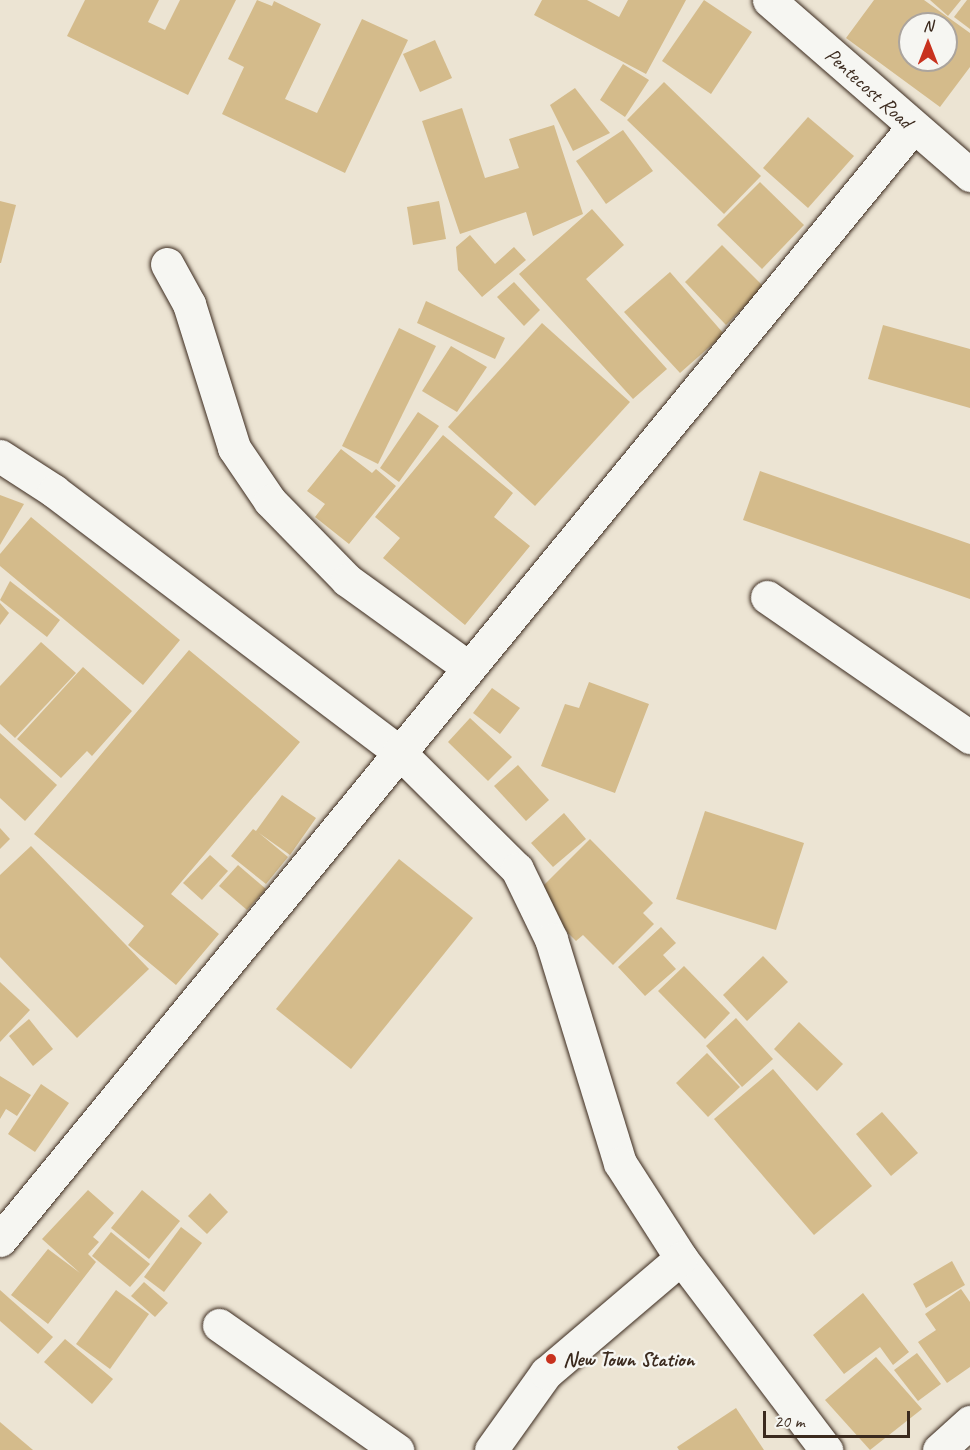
<!DOCTYPE html>
<html>
<head>
<meta charset="utf-8">
<style>
	body { margin:0 }
	#map { position:relative; width:970px; height:1450px; overflow:hidden; background:#ece4d3; font-family:Caveat,sans-serif }
	div>[style] { position:absolute }
	[style*='--x'] { left:calc(var(--x)*1px); top:calc(var(--y)*1px); width:calc(var(--w)*1px); rotate:calc(var(--a)*1deg) }
	.building>* { inset:0; background:#d4bb8b }
	.roads { filter:drop-shadow(0 0 2px #3b2a1e) drop-shadow(0 0 2px #3b2a1e) }
	.minor>* { height:33px; margin:-16.5px; padding:0 16.5px; transform-origin:16.5px; border-radius:16.5px; background:#f6f6f2 }
	.dots>* { width:16px; height:16px; translate:-50% -50%; box-sizing:border-box; border:3px solid #f6f6f2; border-radius:50% }
	span { translate:-50% -50%; white-space:nowrap; text-align:center; line-height:1.15; -webkit-text-stroke:4.5px #f6f6f2; paint-order:stroke }
	.street-label { font-size:21px; color:#3b2a1e }
	.poi-label { font-size:21px; color:#3b2a1e; font-weight:700 }
	.left { translate:0 -50%; text-align:left }
	.north { position:absolute; left:898px; top:12px; width:60px; height:60px; box-sizing:border-box; background:#f6f6f2; border:2px solid #aba49d; border-radius:50%; rotate:0deg; font-size:16px; font-weight:700; line-height:24px; text-align:center; color:#3b2a1e }
	.north::after { content:''; display:block; margin:auto; width:21px; height:27px; background:#c8321e; clip-path:polygon(50% 0,100% 100%,50% 72%,0 100%) }
	.scale { position:absolute; left:763px; top:1411px; width:147px; height:27px; box-sizing:border-box; border:3px solid #3b2a1e; border-top:0; padding-left:8px; font-size:18px; line-height:21px; white-space:nowrap; color:#3b2a1e; -webkit-text-stroke:4px #f6f6f2; paint-order:stroke }
</style>
</head>
<body>
<div id="map">
	<div class="building">
		<div style="clip-path:polygon(85px 0,159px 0,148px 22px,165px 30px,180px 0,236px 0,188px 95px,67px 36px)"></div>
		<div style="clip-path:polygon(257px 0,272px 6px,274px 1px,321px 24px,285px 99px,317px 113px,362px 19px,408px 40px,345px 173px,222px 114px,244px 67px,228px 59px)"></div>
		<div style="clip-path:polygon(542px 0,587px 0,619px 17px,628px 0,686px 0,646px 74px,534px 15px)"></div>
		<div style="clip-path:polygon(704px 0,752px 32px,711px 94px,662px 61px)"></div>
		<div style="clip-path:polygon(evenodd,874px 0,924px 0,970px 33px,970px 67px,940px 107px,846px 38px,874px 0,910px 24px,946px 24px,946px 60px,910px 60px,910px 24px)"></div>
		<div style="clip-path:polygon(930px 0,961px 0,948px 16px)"></div>
		<div style="clip-path:polygon(967px 0,970px 0,970px 29px,954px 17px)"></div>
		<div style="clip-path:polygon(435px 40px,452px 78px,420px 92px,403px 54px)"></div>
		<div style="clip-path:polygon(623px 64px,649px 80px,625px 117px,600px 100px)"></div>
		<div style="clip-path:polygon(664px 82px,761px 176px,724px 214px,627px 120px)"></div>
		<div style="clip-path:polygon(575px 88px,610px 133px,573px 151px,550px 105px)"></div>
		<div style="clip-path:polygon(462px 108px,485px 178px,519px 168px,509px 139px,554px 125px,583px 214px,533px 236px,526px 212px,460px 234px,422px 121px)"></div>
		<div style="clip-path:polygon(808px 117px,854px 156px,808px 208px,763px 168px)"></div>
		<div style="clip-path:polygon(623px 130px,653px 171px,606px 204px,576px 161px)"></div>
		<div style="clip-path:polygon(760px 182px,804px 225px,762px 269px,717px 225px)"></div>
		<div style="clip-path:polygon(0 201px,16px 205px,1px 263px,0 263px)"></div>
		<div style="clip-path:polygon(439px 201px,446px 239px,413px 245px,407px 207px)"></div>
		<div style="clip-path:polygon(592px 209px,624px 245px,586px 279px,667px 369px,633px 399px,519px 274px)"></div>
		<div style="clip-path:polygon(470px 235px,495px 264px,514px 247px,526px 260px,482px 297px,458px 270px,456px 247px)"></div>
		<div style="clip-path:polygon(722px 245px,764px 287px,726px 325px,685px 282px)"></div>
		<div style="clip-path:polygon(670px 272px,724px 334px,680px 373px,624px 312px)"></div>
		<div style="clip-path:polygon(514px 282px,540px 310px,524px 326px,497px 297px)"></div>
		<div style="clip-path:polygon(426px 301px,505px 338px,495px 359px,417px 323px)"></div>
		<div style="clip-path:polygon(542px 323px,630px 402px,535px 506px,448px 427px)"></div>
		<div style="clip-path:polygon(883px 325px,970px 349px,970px 408px,868px 379px)"></div>
		<div style="clip-path:polygon(399px 328px,436px 346px,378px 464px,342px 446px)"></div>
		<div style="clip-path:polygon(451px 346px,487px 367px,457px 412px,422px 391px)"></div>
		<div style="clip-path:polygon(418px 412px,439px 426px,399px 482px,380px 468px)"></div>
		<div style="clip-path:polygon(443px 435px,513px 493px,494px 517px,530px 546px,465px 625px,383px 558px,400px 538px,375px 517px)"></div>
		<div style="clip-path:polygon(341px 449px,372px 473px,376px 469px,396px 486px,349px 544px,315px 517px,325px 504px,307px 491px)"></div>
		<div style="clip-path:polygon(760px 471px,970px 544px,970px 599px,743px 520px)"></div>
		<div style="clip-path:polygon(0 495px,24px 504px,0 545px)"></div>
		<div style="clip-path:polygon(31px 517px,180px 640px,143px 685px,0 566px,0 554px)"></div>
		<div style="clip-path:polygon(10px 581px,60px 620px,47px 637px,0 600px)"></div>
		<div style="clip-path:polygon(0 603px,9px 613px,0 625px)"></div>
		<div style="clip-path:polygon(41px 642px,76px 673px,15px 738px,0 724px,0 686px)"></div>
		<div style="clip-path:polygon(189px 650px,300px 742px,171px 894px,219px 934px,176px 985px,128px 945px,144px 926px,34px 834px)"></div>
		<div style="clip-path:polygon(83px 667px,132px 711px,92px 756px,87px 751px,61px 778px,17px 739px)"></div>
		<div style="clip-path:polygon(589px 682px,649px 704px,615px 793px,541px 766px,565px 704px,579px 708px)"></div>
		<div style="clip-path:polygon(492px 688px,520px 708px,500px 734px,473px 713px)"></div>
		<div style="clip-path:polygon(470px 718px,512px 757px,488px 781px,448px 742px)"></div>
		<div style="clip-path:polygon(0 733px,57px 785px,25px 821px,0 798px)"></div>
		<div style="clip-path:polygon(518px 765px,549px 800px,526px 821px,494px 786px)"></div>
		<div style="clip-path:polygon(282px 795px,316px 818px,290px 855px,259px 833px,288px 857px,266px 884px,231px 856px,253px 829px,256px 831px)"></div>
		<div style="clip-path:polygon(705px 811px,804px 843px,776px 930px,676px 899px)"></div>
		<div style="clip-path:polygon(564px 813px,586px 839px,553px 867px,531px 843px)"></div>
		<div style="clip-path:polygon(0 828px,10px 839px,0 849px)"></div>
		<div style="clip-path:polygon(590px 839px,653px 903px,643px 913px,654px 924px,613px 965px,583px 935px,576px 941px,532px 897px)"></div>
		<div style="clip-path:polygon(31px 846px,149px 969px,77px 1038px,0 957px,0 875px)"></div>
		<div style="clip-path:polygon(210px 855px,228px 871px,202px 900px,183px 883px)"></div>
		<div style="clip-path:polygon(399px 859px,473px 918px,351px 1069px,276px 1009px)"></div>
		<div style="clip-path:polygon(238px 865px,266px 889px,247px 910px,219px 886px)"></div>
		<div style="clip-path:polygon(661px 927px,676px 943px,663px 955px,676px 969px,645px 996px,618px 967px)"></div>
		<div style="clip-path:polygon(763px 956px,788px 982px,747px 1021px,723px 995px)"></div>
		<div style="clip-path:polygon(684px 966px,730px 1013px,705px 1039px,658px 991px)"></div>
		<div style="clip-path:polygon(0 982px,30px 1010px,0 1042px)"></div>
		<div style="clip-path:polygon(736px 1018px,773px 1059px,742px 1087px,706px 1046px)"></div>
		<div style="clip-path:polygon(29px 1019px,53px 1049px,33px 1066px,9px 1036px)"></div>
		<div style="clip-path:polygon(799px 1022px,843px 1064px,817px 1091px,774px 1049px)"></div>
		<div style="clip-path:polygon(707px 1053px,740px 1087px,708px 1117px,676px 1083px)"></div>
		<div style="clip-path:polygon(773px 1069px,872px 1186px,814px 1235px,714px 1119px)"></div>
		<div style="clip-path:polygon(0 1076px,31px 1095px,17px 1116px,6px 1109px,0 1119px)"></div>
		<div style="clip-path:polygon(41px 1084px,69px 1103px,35px 1152px,8px 1134px)"></div>
		<div style="clip-path:polygon(882px 1112px,918px 1153px,891px 1176px,856px 1134px)"></div>
		<div style="clip-path:polygon(88px 1190px,114px 1213px,93px 1237px,99px 1242px,88px 1254px,96px 1262px,48px 1324px,11px 1295px,48px 1249px,80px 1273px,42px 1239px)"></div>
		<div style="clip-path:polygon(142px 1190px,180px 1221px,149px 1259px,111px 1228px)"></div>
		<div style="clip-path:polygon(210px 1193px,228px 1212px,207px 1234px,188px 1216px)"></div>
		<div style="clip-path:polygon(181px 1227px,202px 1243px,164px 1292px,144px 1277px)"></div>
		<div style="clip-path:polygon(111px 1232px,150px 1264px,130px 1287px,92px 1256px)"></div>
		<div style="clip-path:polygon(952px 1261px,965px 1285px,926px 1308px,913px 1284px)"></div>
		<div style="clip-path:polygon(144px 1282px,168px 1303px,155px 1317px,131px 1296px)"></div>
		<div style="clip-path:polygon(961px 1289px,970px 1302px,970px 1367px,947px 1383px,918px 1342px,936px 1330px,925px 1314px)"></div>
		<div style="clip-path:polygon(0 1290px,53px 1337px,38px 1354px,0 1321px)"></div>
		<div style="clip-path:polygon(116px 1290px,149px 1314px,110px 1369px,76px 1344px)"></div>
		<div style="clip-path:polygon(863px 1293px,909px 1352px,893px 1365px,880px 1347px,844px 1374px,813px 1335px)"></div>
		<div style="clip-path:polygon(65px 1339px,113px 1379px,92px 1404px,44px 1362px)"></div>
		<div style="clip-path:polygon(917px 1353px,941px 1384px,918px 1401px,894px 1370px)"></div>
		<div style="clip-path:polygon(876px 1357px,922px 1409px,870px 1450px,825px 1400px)"></div>
		<div style="clip-path:polygon(736px 1408px,764px 1450px,679px 1450px,677px 1447px)"></div>
		<div style="clip-path:polygon(0 1422px,33px 1450px,0 1450px)"></div>
	</div>
	<div class="roads">
		<div class="minor">
			<div style="--x:769;--y:0;--w:267;--a:41"></div>
			<div style="--x:167;--y:264;--w:46;--a:61.2"></div>
			<div style="--x:189;--y:304;--w:151;--a:72.6"></div>
			<div style="--x:234;--y:448;--w:64;--a:55.8"></div>
			<div style="--x:270;--y:501;--w:110;--a:45.7"></div>
			<div style="--x:347;--y:580;--w:150;--a:35.8"></div>
			<div style="--x:0;--y:456;--w:64;--a:32.9"></div>
			<div style="--x:54;--y:491;--w:433;--a:37.1"></div>
			<div style="--x:399;--y:752;--w:166;--a:44.8"></div>
			<div style="--x:517;--y:869;--w:78;--a:64.1"></div>
			<div style="--x:551;--y:939;--w:234;--a:72.9"></div>
			<div style="--x:620;--y:1163;--w:113;--a:57.3"></div>
			<div style="--x:681;--y:1258;--w:241;--a:52.9"></div>
			<div style="--x:767;--y:597;--w:247;--a:34.6"></div>
			<div style="--x:0;--y:1240;--w:1440;--a:-50.64"></div>
			<div style="--x:219;--y:1325;--w:218;--a:35.1"></div>
			<div style="--x:491;--y:1450;--w:95;--a:-54.5"></div>
			<div style="--x:546;--y:1373;--w:177;--a:-40.4"></div>
			<div style="--x:939;--y:1450;--w:42;--a:-42.1"></div>
		</div>
	</div>
	<div class="dots">
		<div style="left:551px;top:1359px;background:#c8321e"></div>
	</div>
	<div class="street-label">
		<span style="left:869px;top:88px;rotate:42deg">Pentecost Road</span>
	</div>
	<div class="poi-label">
		<span class="left" style="left:563px;top:1359px">New Town Station</span>
	</div>
	<div class="north">N</div>
	<div class="scale">20 m</div>
</div>
</body>
</html>
